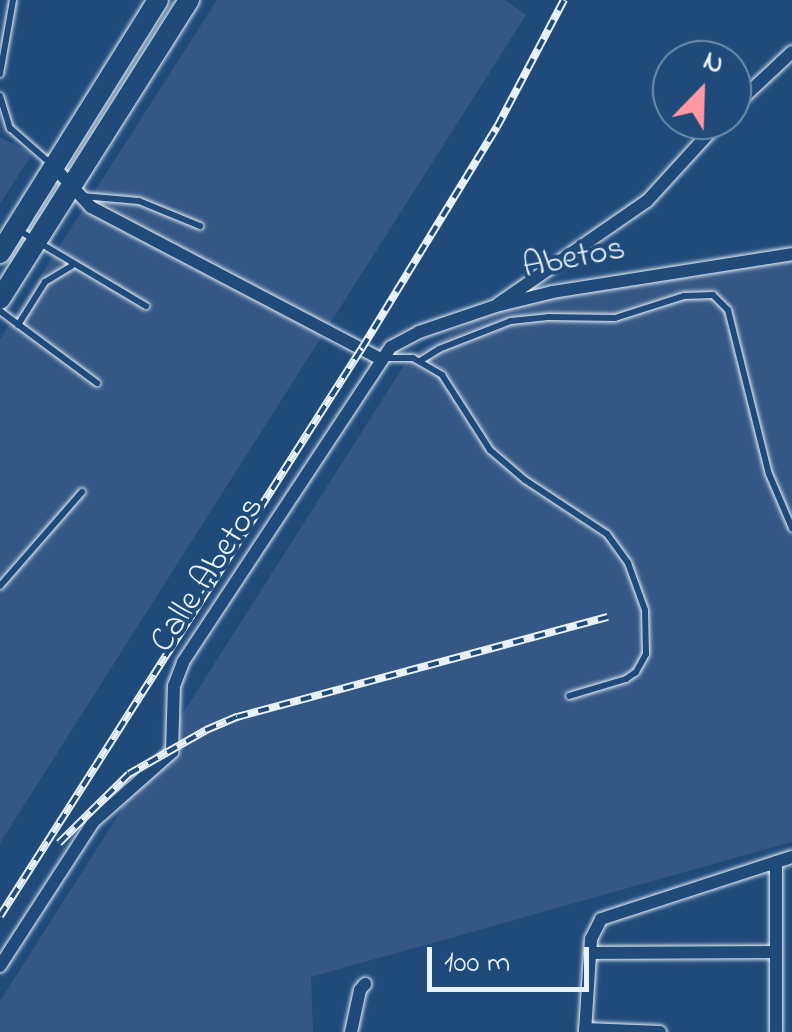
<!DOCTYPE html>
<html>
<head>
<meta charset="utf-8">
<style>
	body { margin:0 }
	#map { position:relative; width:792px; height:1032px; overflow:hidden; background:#1f4a7a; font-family:"Indie Flower",sans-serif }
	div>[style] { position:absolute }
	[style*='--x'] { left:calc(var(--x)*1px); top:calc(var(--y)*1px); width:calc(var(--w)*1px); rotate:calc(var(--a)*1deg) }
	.built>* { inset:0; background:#355785 }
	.roads { filter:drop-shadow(0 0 2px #e8f1f8) drop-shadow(0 0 2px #e8f1f8) }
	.lane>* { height:6px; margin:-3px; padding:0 3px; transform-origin:3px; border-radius:3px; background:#1f4a7a }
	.street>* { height:12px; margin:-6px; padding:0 6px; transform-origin:6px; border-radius:6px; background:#1f4a7a }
	.primary>* { height:20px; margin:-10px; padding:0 10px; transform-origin:10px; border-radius:10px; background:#1f4a7a }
	.rail>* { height:8px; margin-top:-4px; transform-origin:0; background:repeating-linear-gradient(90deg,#1f4a7a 0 11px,#e8f1f8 0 22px); box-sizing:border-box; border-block:2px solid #e8f1f8 }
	span { translate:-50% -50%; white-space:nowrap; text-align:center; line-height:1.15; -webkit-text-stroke:8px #1f4a7a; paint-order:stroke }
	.street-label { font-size:35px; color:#e8f1f8 }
	.north { position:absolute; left:652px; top:40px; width:100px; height:100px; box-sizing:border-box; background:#1f4a7a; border:2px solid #6f8dac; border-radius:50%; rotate:23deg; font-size:28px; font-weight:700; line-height:40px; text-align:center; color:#e8f1f8 }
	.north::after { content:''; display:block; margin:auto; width:35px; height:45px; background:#ff9aa2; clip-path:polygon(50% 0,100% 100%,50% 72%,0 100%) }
	.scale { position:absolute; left:427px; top:947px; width:162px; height:45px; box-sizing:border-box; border:5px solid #e8f1f8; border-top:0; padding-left:12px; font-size:30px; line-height:35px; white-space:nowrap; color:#e8f1f8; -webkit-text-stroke:8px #1f4a7a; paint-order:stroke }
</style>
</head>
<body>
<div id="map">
	<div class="built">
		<div style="clip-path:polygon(217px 0,505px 0,526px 15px,0 843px,0 339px)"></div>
		<div style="clip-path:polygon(0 137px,32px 154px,0 204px)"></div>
		<div style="clip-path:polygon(792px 259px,792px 842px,311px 977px,313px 1032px,0 1032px,0 1001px,410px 356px,505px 303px)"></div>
	</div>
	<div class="roads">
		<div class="lane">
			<div style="--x:0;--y:74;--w:75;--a:-80"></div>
			<div style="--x:0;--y:96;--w:34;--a:73"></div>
			<div style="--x:10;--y:128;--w:55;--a:41.3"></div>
			<div style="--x:82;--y:196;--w:57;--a:5"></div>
			<div style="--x:139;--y:201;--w:66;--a:22.3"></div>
			<div style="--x:18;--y:230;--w:149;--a:30.7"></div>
			<div style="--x:0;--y:311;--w:121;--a:36.6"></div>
			<div style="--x:18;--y:325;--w:51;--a:-57.9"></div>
			<div style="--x:45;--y:282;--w:31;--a:-31"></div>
			<div style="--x:385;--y:358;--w:28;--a:0"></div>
			<div style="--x:413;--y:358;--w:34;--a:30"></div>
			<div style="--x:442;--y:375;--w:89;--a:57.4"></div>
			<div style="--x:490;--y:450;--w:46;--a:40.6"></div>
			<div style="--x:525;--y:480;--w:98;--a:33.4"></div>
			<div style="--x:607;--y:534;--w:36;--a:54"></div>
			<div style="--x:628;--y:563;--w:50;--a:70.1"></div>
			<div style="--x:645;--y:610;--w:44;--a:88.7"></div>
			<div style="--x:646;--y:654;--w:21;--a:119"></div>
			<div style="--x:636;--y:672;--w:12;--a:145"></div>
			<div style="--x:626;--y:679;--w:59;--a:163.4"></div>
			<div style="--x:420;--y:361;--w:22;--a:-32"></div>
			<div style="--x:439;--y:349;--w:77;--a:-21.3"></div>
			<div style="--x:511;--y:321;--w:37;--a:-6"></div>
			<div style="--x:548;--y:317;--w:67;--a:0.9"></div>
			<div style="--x:615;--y:318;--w:72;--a:-17.7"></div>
			<div style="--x:684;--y:296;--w:29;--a:-2"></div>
			<div style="--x:713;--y:295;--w:21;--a:45"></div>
			<div style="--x:728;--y:310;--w:169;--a:76"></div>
			<div style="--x:769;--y:474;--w:59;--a:66.9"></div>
			<div style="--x:0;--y:586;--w:125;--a:-48.9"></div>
		</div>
		<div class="street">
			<div style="--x:732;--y:108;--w:82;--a:-43"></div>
			<div style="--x:55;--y:168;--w:53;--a:47.3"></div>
			<div style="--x:91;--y:207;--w:327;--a:27.7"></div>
			<div style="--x:498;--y:304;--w:181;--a:-34.7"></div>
			<div style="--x:647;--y:201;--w:110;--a:-47.6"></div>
			<div style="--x:776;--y:862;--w:170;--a:90"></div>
			<div style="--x:590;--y:953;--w:184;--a:-0.3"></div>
			<div style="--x:0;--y:966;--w:171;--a:-57.1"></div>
			<div style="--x:93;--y:822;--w:106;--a:-41.5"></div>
			<div style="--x:172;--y:752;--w:66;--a:-88.3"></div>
			<div style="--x:174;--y:686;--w:26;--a:-69"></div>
			<div style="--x:183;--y:662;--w:377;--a:-56.6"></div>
			<div style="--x:391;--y:347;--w:32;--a:-28"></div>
			<div style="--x:419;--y:332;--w:81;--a:-18.7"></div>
			<div style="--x:496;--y:306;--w:59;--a:-13.8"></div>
			<div style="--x:553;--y:292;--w:242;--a:-9"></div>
			<div style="--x:585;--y:1029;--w:75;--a:2.3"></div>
			<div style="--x:351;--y:1032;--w:43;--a:-77.9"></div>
			<div style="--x:360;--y:990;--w:8;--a:-50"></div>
			<div style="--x:585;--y:1032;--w:93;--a:-86.3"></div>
			<div style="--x:591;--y:939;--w:22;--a:-63"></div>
			<div style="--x:601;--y:919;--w:201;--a:-18"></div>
		</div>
		<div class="primary">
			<div style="--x:0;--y:253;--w:298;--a:-58"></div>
			<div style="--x:0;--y:299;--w:354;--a:-57.7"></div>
		</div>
	</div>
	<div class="rail">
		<div style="--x:59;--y:843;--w:98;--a:-44.6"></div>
		<div style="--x:129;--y:774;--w:89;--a:-29.7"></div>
		<div style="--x:206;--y:730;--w:34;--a:-23"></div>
		<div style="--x:237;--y:717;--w:384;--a:-15.1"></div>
		<div style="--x:0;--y:916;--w:674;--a:-57.49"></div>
		<div style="--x:362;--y:348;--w:259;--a:-58.6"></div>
		<div style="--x:497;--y:127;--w:144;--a:-62.2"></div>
	</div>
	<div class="street-label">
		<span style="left:574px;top:259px;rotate:-11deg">Abetos</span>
		<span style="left:208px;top:575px;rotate:-57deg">Calle Abetos</span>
	</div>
	<div class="north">N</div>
	<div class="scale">100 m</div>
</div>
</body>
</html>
